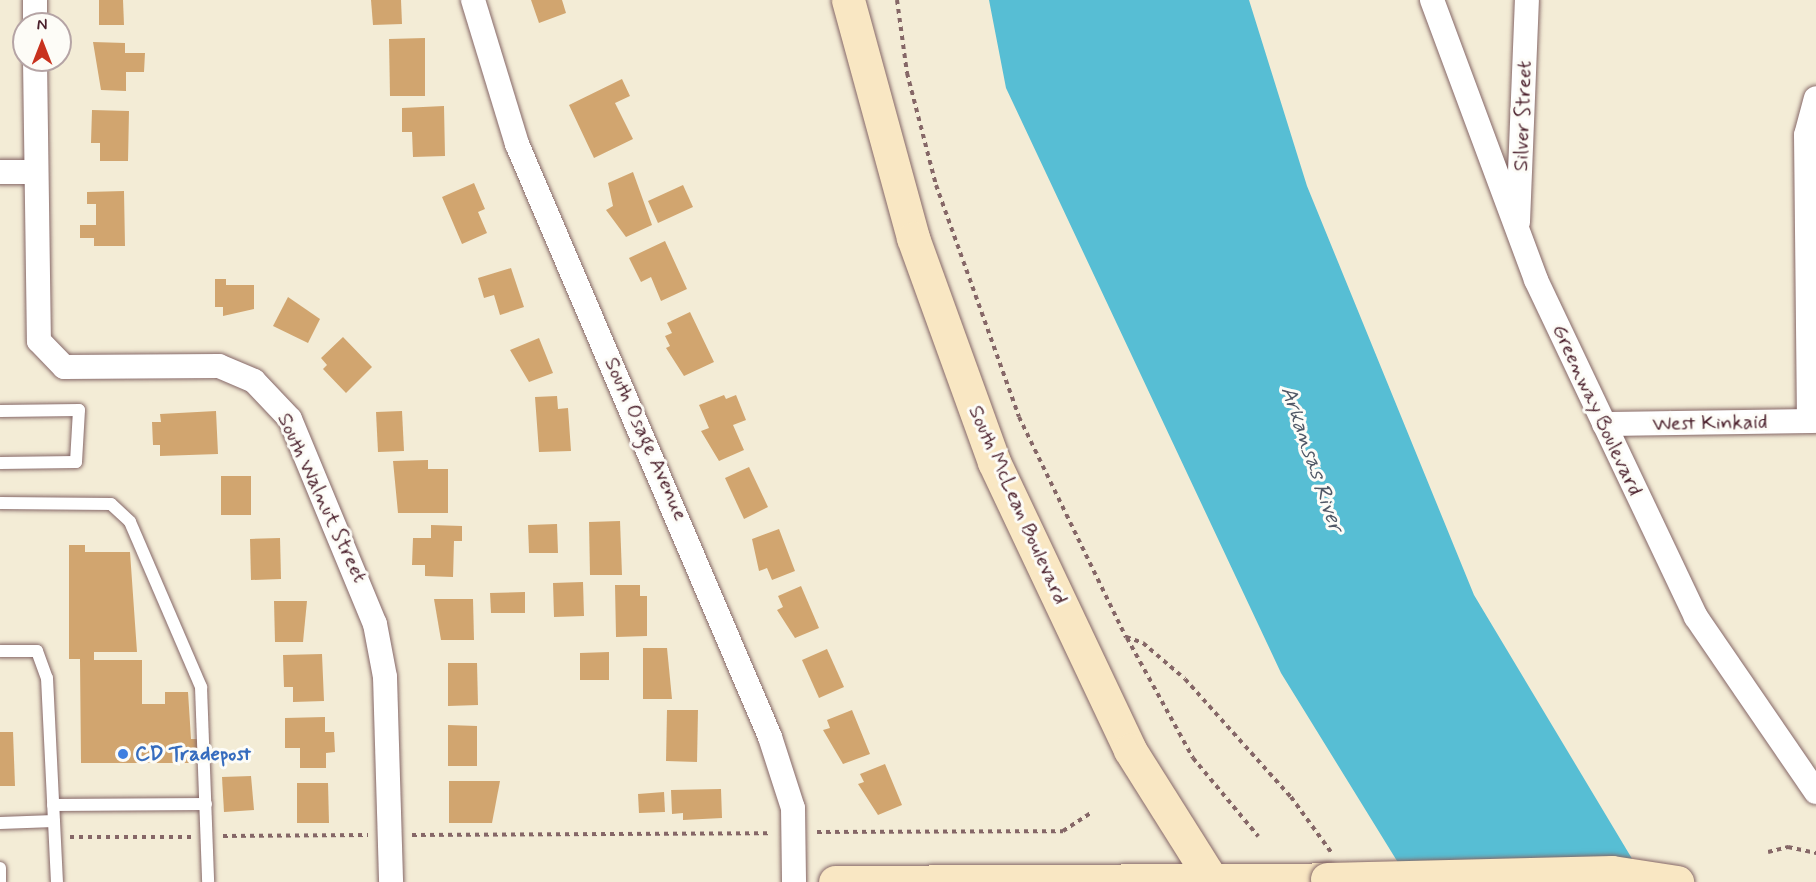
<!DOCTYPE html>
<html>
<head>
<meta charset="utf-8">
<style>
	body { margin:0 }
	#map { position:relative; width:1816px; height:882px; overflow:hidden; background:#f3ecd6; font-family:Mynerve,sans-serif }
	div>[style] { position:absolute }
	[style*='--x'] { left:calc(var(--x)*1px); top:calc(var(--y)*1px); width:calc(var(--w)*1px); rotate:calc(var(--a)*1deg) }
	.water>* { inset:0; background:#57bed4 }
	.building>* { inset:0; background:#d1a56f }
	.path>* { height:4px; margin-top:-2px; transform-origin:0; background:repeating-linear-gradient(90deg,#856767 0 4.5px,transparent 0 9px) }
	.roads { filter:drop-shadow(0 0 2px #856767) drop-shadow(0 0 2px #856767) }
	.lane>* { height:12px; margin:-6px; padding:0 6px; transform-origin:6px; border-radius:6px; background:#fff }
	.street>* { height:24px; margin:-12px; padding:0 12px; transform-origin:12px; border-radius:12px; background:#fff }
	.secondary>* { height:33px; margin:-16.5px; padding:0 16.5px; transform-origin:16.5px; border-radius:16.5px; background:#f9e7c3 }
	.bridges { filter:drop-shadow(0 0 2px #856767) drop-shadow(0 0 2px #856767) }
	.secondary-bridge>* { height:33px; margin:-16.5px; padding:0 16.5px; transform-origin:16.5px; border-radius:16.5px; background:#f9e7c3 }
	.dots>* { width:16px; height:16px; translate:-50% -50%; box-sizing:border-box; border:3px solid #fdfcf7; border-radius:50% }
	span { translate:-50% -50%; white-space:nowrap; text-align:center; line-height:1.15; -webkit-text-stroke:6px #fdfcf7; paint-order:stroke }
	.street-label { font-size:21px; color:#4a1f2b }
	.shop-label { font-size:21px; color:#366cbe; font-weight:700 }
	.left { translate:0 -50%; text-align:left }
	.water-label { font-size:22px; color:#4f5766; font-style:italic }
	.north { position:absolute; left:12px; top:12px; width:60px; height:60px; box-sizing:border-box; background:#fdfcf7; border:2px solid #b5a4a5; border-radius:50%; rotate:0deg; font-size:16px; font-weight:700; line-height:24px; text-align:center; color:#4a1f2b }
	.north::after { content:''; display:block; margin:auto; width:21px; height:27px; background:#c8321e; clip-path:polygon(50% 0,100% 100%,50% 72%,0 100%) }
</style>
</head>
<body>
<div id="map">
	<div class="water">
		<div style="clip-path:polygon(989px 0,1249px 0,1307px 186px,1474px 595px,1646px 882px,1410px 882px,1281px 673px,1006px 88px)"></div>
	</div>
	<div class="building">
		<div style="clip-path:polygon(99px 0,123px 0,124px 25px,99px 25px)"></div>
		<div style="clip-path:polygon(371px 0,401px 0,402px 24px,373px 25px)"></div>
		<div style="clip-path:polygon(531px 0,562px 0,566px 13px,539px 23px)"></div>
		<div style="clip-path:polygon(425px 38px,425px 96px,390px 96px,389px 39px)"></div>
		<div style="clip-path:polygon(93px 42px,125px 43px,125px 53px,145px 53px,144px 72px,126px 72px,126px 91px,101px 90px)"></div>
		<div style="clip-path:polygon(622px 79px,630px 96px,615px 103px,633px 139px,594px 158px,569px 105px)"></div>
		<div style="clip-path:polygon(444px 106px,445px 156px,413px 157px,412px 132px,402px 132px,402px 108px)"></div>
		<div style="clip-path:polygon(92px 110px,129px 111px,128px 161px,100px 161px,100px 143px,91px 143px)"></div>
		<div style="clip-path:polygon(633px 172px,652px 225px,626px 237px,606px 210px,613px 206px,608px 183px)"></div>
		<div style="clip-path:polygon(474px 183px,485px 209px,478px 212px,487px 233px,462px 244px,442px 197px)"></div>
		<div style="clip-path:polygon(683px 185px,693px 207px,658px 223px,648px 201px)"></div>
		<div style="clip-path:polygon(124px 191px,125px 246px,94px 246px,94px 238px,80px 238px,80px 225px,96px 225px,96px 204px,87px 204px,87px 192px)"></div>
		<div style="clip-path:polygon(665px 241px,687px 289px,661px 301px,651px 277px,641px 282px,629px 258px)"></div>
		<div style="clip-path:polygon(511px 268px,524px 307px,500px 315px,494px 295px,484px 298px,478px 278px)"></div>
		<div style="clip-path:polygon(215px 279px,226px 279px,226px 285px,254px 285px,254px 309px,223px 316px,223px 307px,215px 307px)"></div>
		<div style="clip-path:polygon(288px 297px,320px 319px,308px 343px,273px 326px)"></div>
		<div style="clip-path:polygon(690px 312px,714px 362px,684px 376px,666px 348px,670px 346px,665px 336px,672px 333px,667px 323px)"></div>
		<div style="clip-path:polygon(343px 337px,372px 367px,346px 393px,323px 369px,327px 365px,321px 358px)"></div>
		<div style="clip-path:polygon(539px 338px,553px 373px,529px 382px,510px 350px)"></div>
		<div style="clip-path:polygon(724px 395px,726px 399px,736px 395px,746px 420px,733px 425px,744px 450px,719px 461px,701px 431px,709px 428px,699px 405px)"></div>
		<div style="clip-path:polygon(557px 396px,558px 409px,568px 408px,571px 451px,539px 452px,535px 397px)"></div>
		<div style="clip-path:polygon(216px 411px,218px 454px,160px 456px,160px 445px,153px 445px,152px 422px,161px 422px,160px 414px)"></div>
		<div style="clip-path:polygon(402px 411px,404px 451px,378px 452px,376px 412px)"></div>
		<div style="clip-path:polygon(428px 460px,428px 469px,448px 469px,448px 513px,398px 513px,393px 461px)"></div>
		<div style="clip-path:polygon(749px 467px,768px 507px,744px 519px,725px 478px)"></div>
		<div style="clip-path:polygon(221px 476px,251px 476px,251px 515px,221px 515px)"></div>
		<div style="clip-path:polygon(620px 521px,622px 575px,590px 575px,589px 522px)"></div>
		<div style="clip-path:polygon(557px 524px,558px 553px,529px 553px,528px 525px)"></div>
		<div style="clip-path:polygon(431px 525px,462px 526px,462px 541px,454px 541px,453px 577px,425px 576px,425px 565px,412px 565px,413px 538px,431px 538px)"></div>
		<div style="clip-path:polygon(779px 529px,795px 571px,772px 580px,767px 568px,759px 571px,752px 539px)"></div>
		<div style="clip-path:polygon(280px 538px,281px 579px,251px 580px,250px 539px)"></div>
		<div style="clip-path:polygon(69px 545px,85px 545px,85px 552px,130px 552px,137px 652px,94px 652px,94px 660px,142px 660px,142px 704px,165px 704px,165px 692px,188px 692px,191px 739px,200px 739px,200px 763px,81px 763px,80px 659px,69px 659px)"></div>
		<div style="clip-path:polygon(583px 582px,584px 616px,554px 617px,553px 583px)"></div>
		<div style="clip-path:polygon(615px 585px,640px 585px,640px 596px,647px 596px,647px 636px,616px 637px)"></div>
		<div style="clip-path:polygon(801px 586px,819px 628px,795px 638px,777px 610px,783px 607px,778px 596px)"></div>
		<div style="clip-path:polygon(525px 592px,525px 613px,491px 613px,490px 593px)"></div>
		<div style="clip-path:polygon(434px 599px,473px 599px,474px 640px,441px 640px)"></div>
		<div style="clip-path:polygon(274px 601px,307px 601px,303px 642px,275px 642px)"></div>
		<div style="clip-path:polygon(643px 648px,667px 648px,672px 699px,643px 699px)"></div>
		<div style="clip-path:polygon(827px 649px,844px 687px,819px 698px,802px 660px)"></div>
		<div style="clip-path:polygon(609px 652px,609px 680px,580px 680px,580px 653px)"></div>
		<div style="clip-path:polygon(322px 654px,324px 701px,293px 702px,293px 687px,284px 687px,283px 655px)"></div>
		<div style="clip-path:polygon(448px 663px,477px 663px,478px 705px,448px 706px)"></div>
		<div style="clip-path:polygon(667px 710px,698px 710px,697px 762px,666px 761px)"></div>
		<div style="clip-path:polygon(852px 710px,870px 754px,843px 764px,823px 730px,830px 728px,827px 720px)"></div>
		<div style="clip-path:polygon(325px 717px,325px 732px,334px 732px,335px 752px,326px 753px,326px 768px,300px 768px,300px 748px,285px 748px,285px 718px)"></div>
		<div style="clip-path:polygon(448px 725px,477px 726px,477px 766px,448px 766px)"></div>
		<div style="clip-path:polygon(0 732px,13px 732px,15px 786px,0 786px)"></div>
		<div style="clip-path:polygon(885px 764px,902px 805px,878px 815px,858px 784px,864px 782px,860px 774px)"></div>
		<div style="clip-path:polygon(251px 776px,254px 810px,224px 812px,222px 777px)"></div>
		<div style="clip-path:polygon(449px 781px,500px 781px,492px 823px,449px 823px)"></div>
		<div style="clip-path:polygon(297px 783px,328px 783px,329px 823px,297px 823px)"></div>
		<div style="clip-path:polygon(721px 789px,722px 818px,683px 820px,683px 813px,672px 814px,671px 790px)"></div>
		<div style="clip-path:polygon(664px 792px,665px 812px,639px 813px,638px 794px)"></div>
	</div>
	<div class="path">
		<div style="--x:897;--y:0;--w:74;--a:82.2"></div>
		<div style="--x:907;--y:73;--w:116;--a:75.5"></div>
		<div style="--x:936;--y:185;--w:246;--a:70.3"></div>
		<div style="--x:1019;--y:417;--w:245;--a:64.1"></div>
		<div style="--x:1126;--y:637;--w:18;--a:19"></div>
		<div style="--x:1143;--y:643;--w:55;--a:40.6"></div>
		<div style="--x:1185;--y:679;--w:159;--a:48.1"></div>
		<div style="--x:1291;--y:797;--w:68;--a:54"></div>
		<div style="--x:1127;--y:638;--w:137;--a:61.2"></div>
		<div style="--x:1193;--y:758;--w:102;--a:50.2"></div>
		<div style="--x:817;--y:832;--w:246;--a:-0.2"></div>
		<div style="--x:1063;--y:831;--w:35;--a:-33"></div>
		<div style="--x:412;--y:835;--w:358;--a:-0.3"></div>
		<div style="--x:223;--y:836;--w:145;--a:-0.4"></div>
		<div style="--x:70;--y:837;--w:121;--a:0"></div>
		<div style="--x:1768;--y:852;--w:21;--a:-14"></div>
		<div style="--x:1788;--y:847;--w:29;--a:12"></div>
	</div>
	<div class="roads">
		<div class="lane">
			<div style="--x:0;--y:411;--w:79;--a:-0.7"></div>
			<div style="--x:79;--y:410;--w:52;--a:93.3"></div>
			<div style="--x:76;--y:462;--w:76;--a:179.2"></div>
			<div style="--x:0;--y:503;--w:111;--a:0.5"></div>
			<div style="--x:111;--y:504;--w:26;--a:43"></div>
			<div style="--x:130;--y:522;--w:180;--a:66.7"></div>
			<div style="--x:201;--y:687;--w:195;--a:87.9"></div>
			<div style="--x:0;--y:651;--w:37;--a:0"></div>
			<div style="--x:37;--y:651;--w:29;--a:70"></div>
			<div style="--x:47;--y:678;--w:204;--a:87.2"></div>
			<div style="--x:53;--y:805;--w:153;--a:-0.4"></div>
			<div style="--x:0;--y:823;--w:54;--a:-2.1"></div>
			<div style="--x:0;--y:868;--w:14;--a:90"></div>
		</div>
		<div class="street">
			<div style="--x:35;--y:0;--w:24;--a:90"></div>
			<div style="--x:473;--y:0;--w:151;--a:73"></div>
			<div style="--x:517;--y:144;--w:645;--a:66.89"></div>
			<div style="--x:770;--y:737;--w:75;--a:72.1"></div>
			<div style="--x:793;--y:808;--w:74;--a:89.2"></div>
			<div style="--x:1432;--y:0;--w:299;--a:69.6"></div>
			<div style="--x:1536;--y:280;--w:373;--a:64.6"></div>
			<div style="--x:1696;--y:617;--w:212;--a:55.6"></div>
			<div style="--x:35;--y:60;--w:281;--a:89.2"></div>
			<div style="--x:39;--y:341;--w:36;--a:46"></div>
			<div style="--x:64;--y:367;--w:155;--a:-0.4"></div>
			<div style="--x:219;--y:366;--w:38;--a:23"></div>
			<div style="--x:254;--y:381;--w:52;--a:46.5"></div>
			<div style="--x:290;--y:419;--w:222;--a:67.5"></div>
			<div style="--x:375;--y:624;--w:54;--a:79.3"></div>
			<div style="--x:385;--y:677;--w:205;--a:88.3"></div>
			<div style="--x:0;--y:172;--w:36;--a:0"></div>
			<div style="--x:1518;--y:222;--w:222;--a:-87.7"></div>
			<div style="--x:1809;--y:421;--w:286;--a:-90.6"></div>
			<div style="--x:1806;--y:135;--w:38;--a:-75"></div>
			<div style="--x:1604;--y:424;--w:212;--a:-0.8"></div>
		</div>
		<div class="secondary">
			<div style="--x:848;--y:0;--w:247;--a:74.7"></div>
			<div style="--x:913;--y:238;--w:238;--a:70.1"></div>
			<div style="--x:994;--y:462;--w:318;--a:64.7"></div>
			<div style="--x:1130;--y:750;--w:156;--a:57.8"></div>
			<div style="--x:835;--y:882;--w:492;--a:-0.3"></div>
		</div>
	</div>
	<div class="bridges">
		<div class="secondary-bridge">
			<div style="--x:1327;--y:879;--w:285;--a:-1.4"></div>
			<div style="--x:1612;--y:872;--w:66;--a:8.7"></div>
		</div>
	</div>
	<div class="dots">
		<div style="left:123px;top:754px;background:#3f7fe0"></div>
	</div>
	<div class="street-label">
		<span style="left:1523px;top:116px;rotate:-88deg">Silver Street</span>
		<span style="left:1597px;top:410px;rotate:65deg">Greenway Boulevard</span>
		<span style="left:1710px;top:423px;rotate:-1deg">West Kinkaid</span>
		<span style="left:646px;top:439px;rotate:66deg">South Osage Avenue</span>
		<span style="left:322px;top:498px;rotate:65deg">South Walnut Street</span>
		<span style="left:1018px;top:505px;rotate:66deg">South McLean Boulevard</span>
	</div>
	<div class="shop-label">
		<span class="left" style="left:135px;top:754px">CD Tradepost</span>
	</div>
	<div class="water-label">
		<span style="left:1311px;top:459px;rotate:71deg">Arkansas River</span>
	</div>
	<div class="north">N</div>
</div>
</body>
</html>
